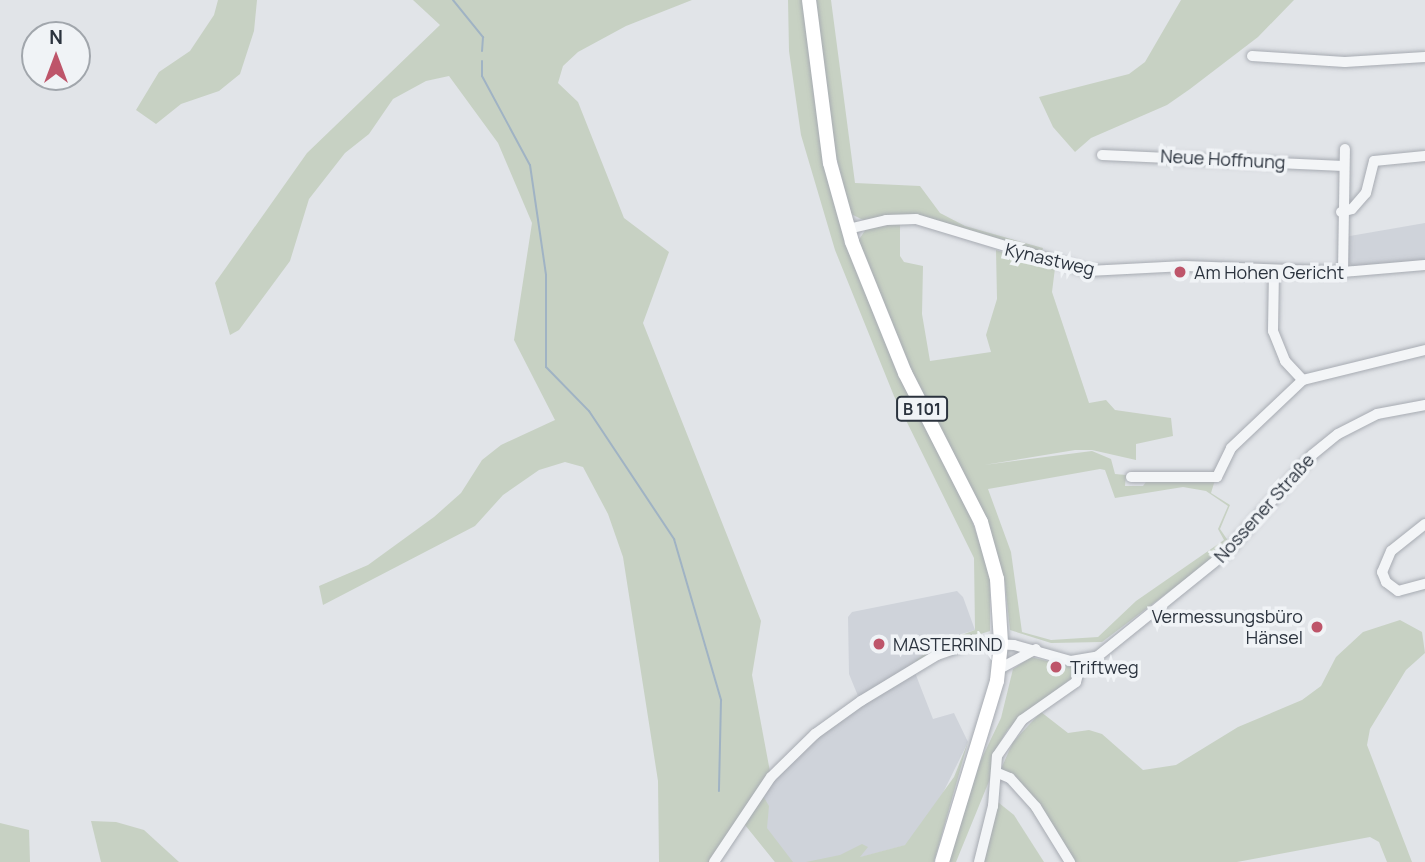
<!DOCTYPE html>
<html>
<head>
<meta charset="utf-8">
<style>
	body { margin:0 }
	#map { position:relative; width:1425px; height:862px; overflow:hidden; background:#e1e4e8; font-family:Manrope,sans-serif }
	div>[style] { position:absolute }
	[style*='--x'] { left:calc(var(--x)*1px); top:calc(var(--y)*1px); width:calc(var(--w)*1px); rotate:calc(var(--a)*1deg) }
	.built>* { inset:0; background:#cfd3da }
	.green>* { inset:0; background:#c7d1c3 }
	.stream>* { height:2px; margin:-1px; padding:0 1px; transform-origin:1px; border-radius:1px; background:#a0b3c4 }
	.roads { filter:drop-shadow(0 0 2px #a7abb2) drop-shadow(0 0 2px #a7abb2) }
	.minor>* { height:10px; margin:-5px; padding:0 5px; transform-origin:5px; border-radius:5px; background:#f3f5f7 }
	.major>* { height:14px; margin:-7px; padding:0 7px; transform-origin:7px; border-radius:7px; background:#fff }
	.dots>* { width:19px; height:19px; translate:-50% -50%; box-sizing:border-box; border:4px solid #f0f3f6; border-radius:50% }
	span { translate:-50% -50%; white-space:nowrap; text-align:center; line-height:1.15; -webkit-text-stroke:7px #f0f3f6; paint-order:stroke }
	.shield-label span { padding:2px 5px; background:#f0f3f6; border:2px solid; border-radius:5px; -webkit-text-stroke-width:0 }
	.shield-label { font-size:16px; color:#2b333e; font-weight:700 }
	.street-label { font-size:18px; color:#2b333e }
	.poi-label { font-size:18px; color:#2b333e }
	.left { translate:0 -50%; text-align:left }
	.right { translate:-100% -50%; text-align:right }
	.north { position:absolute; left:21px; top:21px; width:70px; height:70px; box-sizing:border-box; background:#f0f3f6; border:2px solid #a1a6ac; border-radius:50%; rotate:0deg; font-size:19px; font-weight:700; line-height:28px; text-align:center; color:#2b333e }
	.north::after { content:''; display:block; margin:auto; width:24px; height:32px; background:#be556a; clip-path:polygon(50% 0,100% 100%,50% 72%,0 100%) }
</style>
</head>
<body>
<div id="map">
	<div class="built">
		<div style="clip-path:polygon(1425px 223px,1425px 260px,1352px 266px,1345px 258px,1344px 237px)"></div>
		<div style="clip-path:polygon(957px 591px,963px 597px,975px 630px,961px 634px,915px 661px,914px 670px,933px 719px,954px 713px,968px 742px,940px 799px,906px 845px,843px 862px,775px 862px,741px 819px,771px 777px,860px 701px,849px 674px,848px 617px,852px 612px)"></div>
	</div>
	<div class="green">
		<div style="clip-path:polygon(218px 0,257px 0,254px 31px,240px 74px,219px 91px,181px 104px,156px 124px,136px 110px,159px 72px,190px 51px,214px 15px)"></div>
		<div style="clip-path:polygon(413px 0,692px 0,626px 26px,578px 52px,563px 66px,558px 83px,578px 102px,624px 218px,669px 252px,643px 323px,761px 621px,752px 675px,771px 777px,760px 791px,769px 806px,767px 828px,793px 862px,775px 862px,741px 820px,714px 862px,659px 862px,658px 781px,623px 557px,608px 514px,583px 467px,565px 462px,539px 470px,503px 495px,475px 526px,323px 605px,319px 586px,368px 565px,434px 517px,461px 493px,482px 460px,501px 445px,555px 420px,514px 340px,532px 223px,498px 143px,449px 76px,426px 81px,393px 99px,369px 134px,345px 153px,309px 199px,290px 261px,239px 330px,230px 335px,215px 283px,307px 153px,440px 25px)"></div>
		<div style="clip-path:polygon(788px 0,803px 0,828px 182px,846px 246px,967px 505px,990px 575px,990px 631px,940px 647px,918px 663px,915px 661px,937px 644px,975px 630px,974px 558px,894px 396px,835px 250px,801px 135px,789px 51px)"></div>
		<div style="clip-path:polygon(814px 0,831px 0,855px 183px,920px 186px,940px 213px,965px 226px,1043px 248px,1041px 255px,917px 215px,863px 220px,851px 214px,833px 144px)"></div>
		<div style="clip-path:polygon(1181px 0,1294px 0,1258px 37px,1190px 89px,1167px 105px,1091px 138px,1075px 152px,1053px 127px,1039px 97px,1129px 74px,1145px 62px)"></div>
		<div style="clip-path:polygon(evenodd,900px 223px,900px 256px,904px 262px,923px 266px,922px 314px,930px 361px,991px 352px,986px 335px,997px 299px,996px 250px,1055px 268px,1052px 292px,1089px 403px,1106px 400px,1115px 410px,1171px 418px,1173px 436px,1136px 444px,1136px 460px,1092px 450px,1075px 450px,984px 465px,1092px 451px,1111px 459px,1115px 474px,1126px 475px,1125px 486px,1143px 486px,1148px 479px,1215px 480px,1211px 493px,1230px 505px,1220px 529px,1231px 545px,1102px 642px,1051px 643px,1010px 630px,1005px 583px,989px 527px,891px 331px,858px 241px,866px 229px,900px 223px,1100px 469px,1105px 470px,1115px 498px,1183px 487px,1206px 491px,1228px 506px,1218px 529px,1224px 540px,1136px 601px,1098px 637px,1051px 640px,1022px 632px,1011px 552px,988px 489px,1100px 469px)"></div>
		<div style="clip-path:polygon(1400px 620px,1422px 632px,1425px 653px,1406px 670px,1370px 729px,1367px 745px,1412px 862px,1387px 862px,1379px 842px,1370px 837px,1237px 862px,1070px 862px,1001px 769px,1013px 742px,1041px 712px,1068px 733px,1089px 730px,1102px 734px,1143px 770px,1176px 765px,1238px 727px,1302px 700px,1321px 686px,1336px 657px,1363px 632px)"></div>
		<div style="clip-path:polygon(1031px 657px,1071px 667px,1073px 677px,1008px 729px,991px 757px,992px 774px,956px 862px,948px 862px,980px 762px,1001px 718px,1013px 669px)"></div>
		<div style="clip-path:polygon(968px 742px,934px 862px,806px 862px,840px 855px,862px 844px,868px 847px,860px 857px,905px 845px,954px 777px)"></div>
		<div style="clip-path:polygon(994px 799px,1014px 815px,1044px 862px,979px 862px)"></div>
		<div style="clip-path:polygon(91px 821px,116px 822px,144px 830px,179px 862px,101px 862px)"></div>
		<div style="clip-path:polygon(0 823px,29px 830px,30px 862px,0 862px)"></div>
	</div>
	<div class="stream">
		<div style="--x:453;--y:0;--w:48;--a:51"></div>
		<div style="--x:483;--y:37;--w:14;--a:94"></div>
		<div style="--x:482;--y:61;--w:15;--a:90"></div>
		<div style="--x:482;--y:76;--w:101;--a:61.7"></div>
		<div style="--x:530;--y:165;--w:111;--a:81.7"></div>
		<div style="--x:546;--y:275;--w:92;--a:90"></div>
		<div style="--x:546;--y:367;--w:62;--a:45.7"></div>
		<div style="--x:589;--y:411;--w:154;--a:56.4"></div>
		<div style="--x:674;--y:539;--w:168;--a:73.7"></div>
		<div style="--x:721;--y:700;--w:91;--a:91.3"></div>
	</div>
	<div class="roads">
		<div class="minor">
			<div style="--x:1252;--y:56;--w:93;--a:3.7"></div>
			<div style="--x:1345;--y:62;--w:80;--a:-3.6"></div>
			<div style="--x:1102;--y:155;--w:242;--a:2.6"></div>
			<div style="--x:1341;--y:212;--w:11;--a:-15"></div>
			<div style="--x:1352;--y:209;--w:21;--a:-49"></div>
			<div style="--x:1366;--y:193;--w:33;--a:-76"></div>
			<div style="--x:1374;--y:161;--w:51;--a:-5.6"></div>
			<div style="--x:848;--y:229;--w:39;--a:-13"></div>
			<div style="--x:886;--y:220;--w:30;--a:-2"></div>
			<div style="--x:916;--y:219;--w:180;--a:16.8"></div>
			<div style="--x:1088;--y:271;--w:97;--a:-3"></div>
			<div style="--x:1185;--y:266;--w:158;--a:2.2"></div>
			<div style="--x:1343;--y:272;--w:82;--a:-4.9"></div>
			<div style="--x:1274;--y:272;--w:59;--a:91"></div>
			<div style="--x:1273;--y:331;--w:32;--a:68"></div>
			<div style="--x:1285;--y:361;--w:26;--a:47"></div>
			<div style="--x:1343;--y:272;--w:123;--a:-89.1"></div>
			<div style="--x:1131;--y:477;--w:86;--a:0"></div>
			<div style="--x:1217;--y:477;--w:32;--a:-64"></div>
			<div style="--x:1231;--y:448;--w:99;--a:-43.4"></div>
			<div style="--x:1303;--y:380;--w:126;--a:-13.8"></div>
			<div style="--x:1425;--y:524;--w:43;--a:141.5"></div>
			<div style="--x:1391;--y:551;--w:23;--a:113"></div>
			<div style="--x:1382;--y:572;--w:11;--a:68"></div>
			<div style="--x:1386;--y:582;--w:15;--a:37"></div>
			<div style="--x:1398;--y:591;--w:28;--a:-15"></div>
			<div style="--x:999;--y:669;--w:42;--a:-28.4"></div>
			<div style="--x:998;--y:773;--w:13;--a:23"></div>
			<div style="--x:1010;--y:778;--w:39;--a:48"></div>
			<div style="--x:1036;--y:807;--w:65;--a:58.3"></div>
			<div style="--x:714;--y:862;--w:102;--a:-56.2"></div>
			<div style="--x:771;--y:777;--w:62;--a:-44.3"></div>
			<div style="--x:815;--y:734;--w:57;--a:-35.7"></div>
			<div style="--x:861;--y:701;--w:89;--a:-31.2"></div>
			<div style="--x:937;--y:655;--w:36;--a:-19"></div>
			<div style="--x:971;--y:643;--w:43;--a:2.7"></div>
			<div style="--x:1014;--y:645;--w:59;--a:15.7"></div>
			<div style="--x:1071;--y:661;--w:27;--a:-10"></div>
			<div style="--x:1098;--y:656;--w:166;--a:-38.9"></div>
			<div style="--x:1227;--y:552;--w:129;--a:-48.8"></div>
			<div style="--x:1312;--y:455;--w:33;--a:-39"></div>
			<div style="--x:1338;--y:434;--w:44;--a:-27.1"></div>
			<div style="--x:1377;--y:414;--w:49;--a:-10.6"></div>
			<div style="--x:979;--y:862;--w:58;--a:-76"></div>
			<div style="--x:993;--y:806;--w:50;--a:-85.4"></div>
			<div style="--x:997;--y:756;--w:44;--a:-55.2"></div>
			<div style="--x:1022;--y:720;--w:66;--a:-35.1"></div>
			<div style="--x:1076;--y:682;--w:23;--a:-75"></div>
		</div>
		<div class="major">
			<div style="--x:809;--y:0;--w:164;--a:82.7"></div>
			<div style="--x:830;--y:163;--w:82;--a:74.4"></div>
			<div style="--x:852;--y:242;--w:141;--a:68"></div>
			<div style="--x:905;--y:373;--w:167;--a:63"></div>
			<div style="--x:981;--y:522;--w:59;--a:74.3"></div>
			<div style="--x:997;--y:579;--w:64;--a:86.4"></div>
			<div style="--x:1001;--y:643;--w:38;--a:96"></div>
			<div style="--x:997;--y:681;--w:189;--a:106.9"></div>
		</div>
	</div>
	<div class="dots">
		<div style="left:1180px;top:272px;background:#be556a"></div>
		<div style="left:1317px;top:627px;background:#be556a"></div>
		<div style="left:879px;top:644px;background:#be556a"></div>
		<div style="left:1056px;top:667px;background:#be556a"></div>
	</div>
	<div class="shield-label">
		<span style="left:922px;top:409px">B 101</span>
	</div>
	<div class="street-label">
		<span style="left:1223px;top:159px;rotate:3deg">Neue Hoffnung</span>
		<span style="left:1050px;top:259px;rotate:13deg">Kynastweg</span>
		<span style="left:1264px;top:508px;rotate:-48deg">Nossener Straße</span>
	</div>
	<div class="poi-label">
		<span class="left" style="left:1194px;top:272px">Am Hohen Gericht</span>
		<span class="right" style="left:1303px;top:627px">Vermessungsbüro<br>Hänsel</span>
		<span class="left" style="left:893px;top:644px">MASTERRIND</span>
		<span class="left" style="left:1070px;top:667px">Triftweg</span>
	</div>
	<div class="north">N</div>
</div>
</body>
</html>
